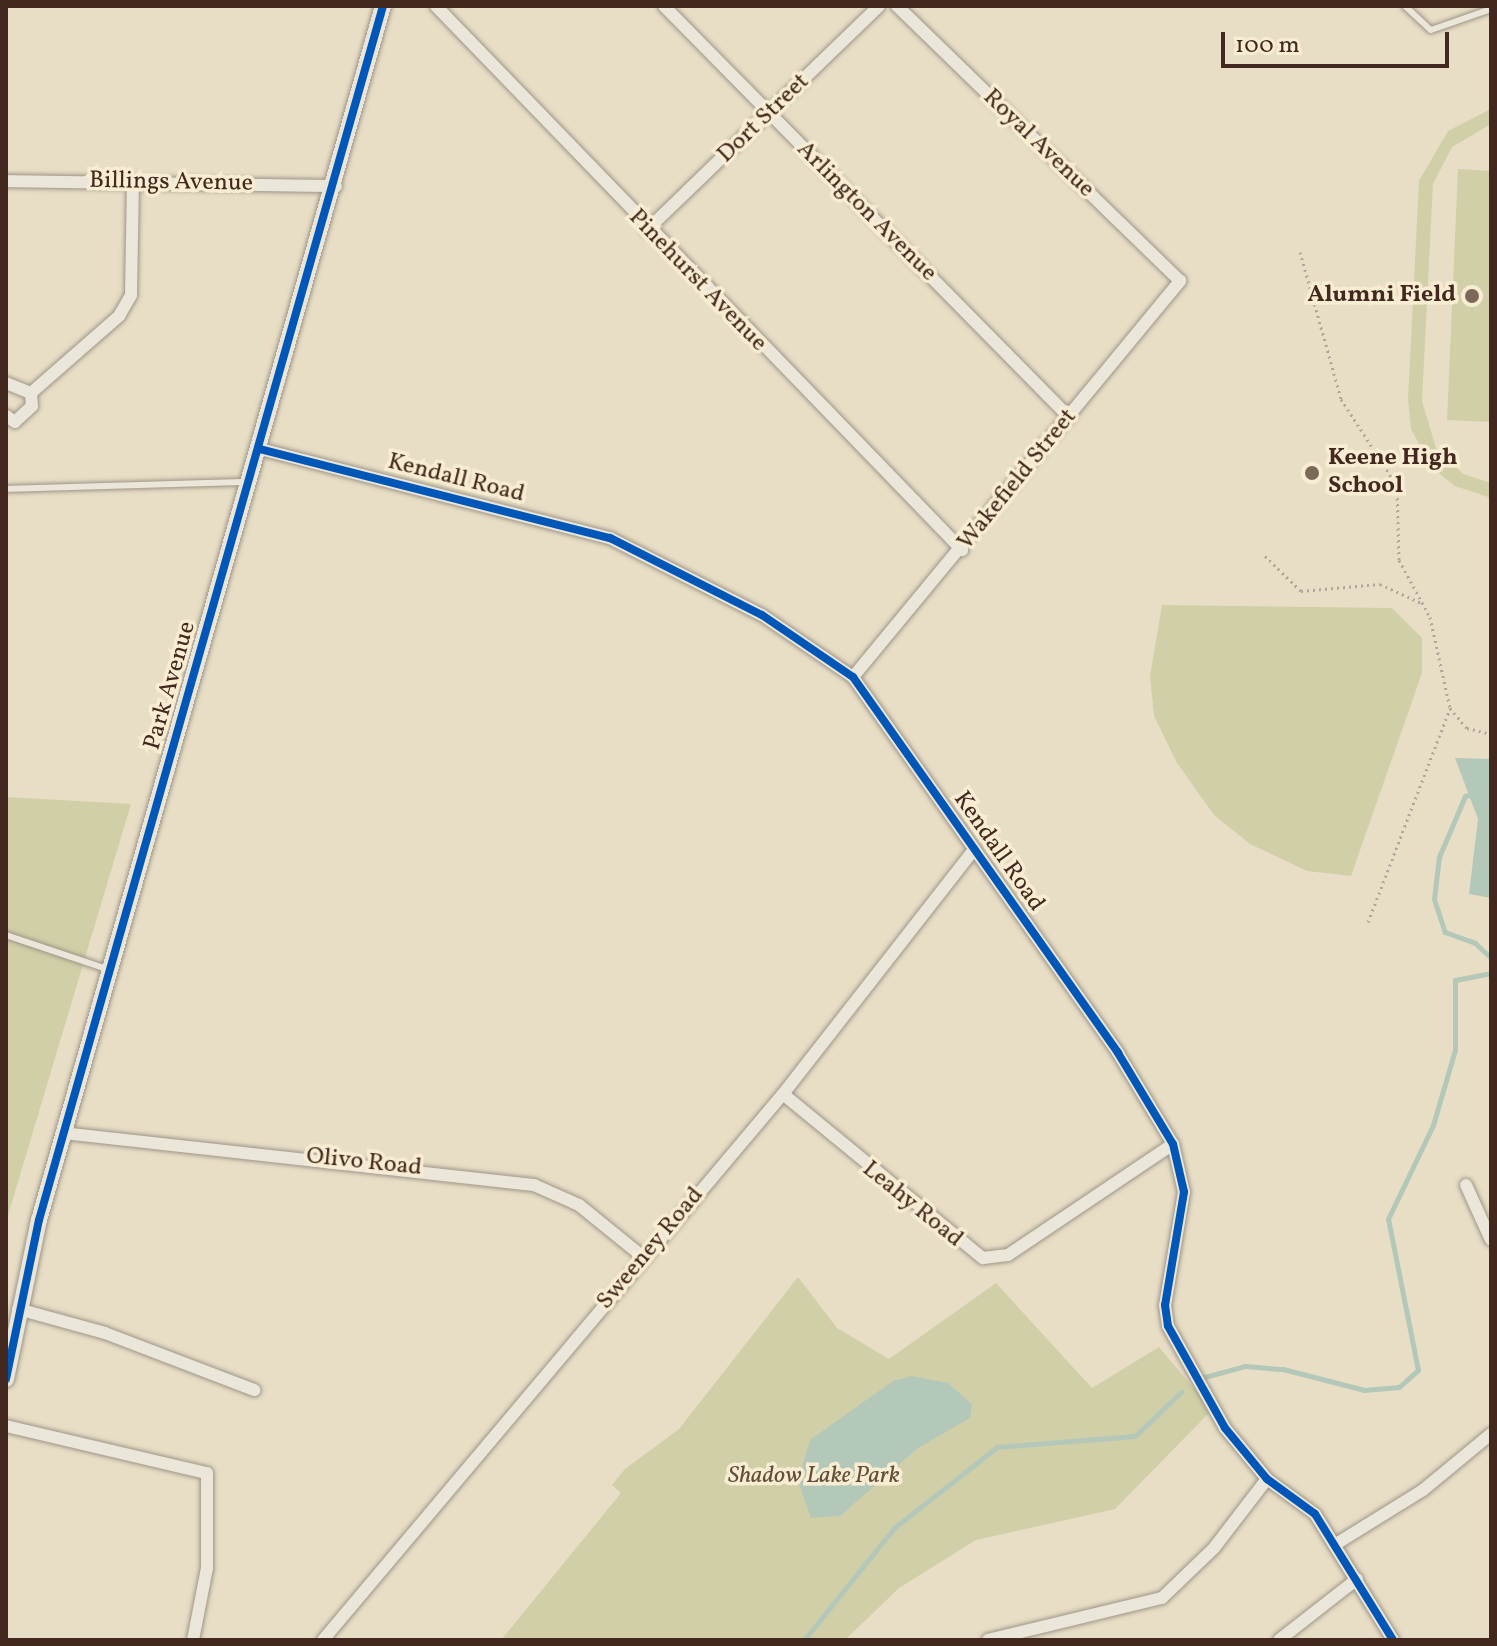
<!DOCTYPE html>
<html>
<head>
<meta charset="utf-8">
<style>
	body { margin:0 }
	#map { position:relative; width:1497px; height:1646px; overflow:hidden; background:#e8dec6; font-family:Vollkorn,serif }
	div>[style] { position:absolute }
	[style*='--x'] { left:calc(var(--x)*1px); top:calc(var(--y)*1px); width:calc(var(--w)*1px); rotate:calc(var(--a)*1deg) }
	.green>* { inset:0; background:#d1cfa7 }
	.water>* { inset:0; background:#b4c8b9 }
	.stream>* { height:5px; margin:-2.5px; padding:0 2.5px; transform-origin:2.5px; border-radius:2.5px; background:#b4c8b9 }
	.path>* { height:3px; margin-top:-1.5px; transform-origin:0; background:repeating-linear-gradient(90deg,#ada79d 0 2px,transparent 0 6px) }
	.roads { filter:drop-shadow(0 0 2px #9e9587) drop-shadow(0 0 2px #9e9587) }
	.service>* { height:6px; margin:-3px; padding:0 3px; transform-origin:3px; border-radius:3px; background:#ebe6da }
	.minor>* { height:12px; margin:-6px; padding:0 6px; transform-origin:6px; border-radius:6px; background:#ebe6da }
	.tertiary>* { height:16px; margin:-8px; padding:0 8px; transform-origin:8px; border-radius:8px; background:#ebe6da }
	.cycleway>* { height:8px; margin:-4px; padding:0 4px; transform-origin:4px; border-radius:4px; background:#0057b8 }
	.dots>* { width:22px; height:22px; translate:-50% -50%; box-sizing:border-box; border:4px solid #f8edd2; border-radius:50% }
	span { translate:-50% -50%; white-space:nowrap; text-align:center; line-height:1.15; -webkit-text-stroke:7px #f8edd2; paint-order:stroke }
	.street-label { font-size:24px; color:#42281e }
	.poi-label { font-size:24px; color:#42281e; font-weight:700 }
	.right { translate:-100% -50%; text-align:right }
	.left { translate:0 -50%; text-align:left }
	.park-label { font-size:24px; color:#614f3a; font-style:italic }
	.frame { position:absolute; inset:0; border:8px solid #42281e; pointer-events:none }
	.scale { position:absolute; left:1221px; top:32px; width:228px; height:36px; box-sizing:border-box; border:4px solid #42281e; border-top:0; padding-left:10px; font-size:24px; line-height:28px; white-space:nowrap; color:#42281e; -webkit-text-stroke:6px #f8edd2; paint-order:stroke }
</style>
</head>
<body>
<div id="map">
	<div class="green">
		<div style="clip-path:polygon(1491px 109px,1491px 124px,1452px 147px,1433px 184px,1422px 401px,1436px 448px,1463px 474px,1491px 483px,1491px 498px,1455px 486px,1432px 468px,1411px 429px,1408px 400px,1419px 181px,1448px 131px)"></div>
		<div style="clip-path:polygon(1458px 169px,1491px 171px,1491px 422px,1447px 420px)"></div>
		<div style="clip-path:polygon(1162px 605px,1392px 608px,1422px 638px,1422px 673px,1351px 876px,1307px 871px,1250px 844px,1214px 815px,1177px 763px,1154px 716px,1150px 676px)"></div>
		<div style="clip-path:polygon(6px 797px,131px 804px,6px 1222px)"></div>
		<div style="clip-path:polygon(798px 1277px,837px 1328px,889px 1359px,996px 1283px,1092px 1388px,1159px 1347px,1212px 1410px,1115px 1509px,976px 1540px,899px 1588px,845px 1640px,501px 1640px,621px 1493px,612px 1485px,625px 1469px,679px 1429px)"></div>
	</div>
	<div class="water">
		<div style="clip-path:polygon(1455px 758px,1491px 759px,1491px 898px,1469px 894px,1478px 819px)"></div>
		<div style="clip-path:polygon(912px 1376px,948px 1383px,972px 1404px,970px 1418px,918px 1448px,840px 1516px,811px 1518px,798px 1481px,810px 1440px,893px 1381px)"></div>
	</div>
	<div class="stream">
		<div style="--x:1474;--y:794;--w:9;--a:167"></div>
		<div style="--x:1465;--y:796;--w:66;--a:113.1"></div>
		<div style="--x:1439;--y:857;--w:42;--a:96.8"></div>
		<div style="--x:1434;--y:899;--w:35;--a:72"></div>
		<div style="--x:1445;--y:932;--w:32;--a:20"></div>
		<div style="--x:1475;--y:943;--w:22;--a:43"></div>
		<div style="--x:1201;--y:1378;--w:46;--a:-15.3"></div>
		<div style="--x:1245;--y:1366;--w:38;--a:5"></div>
		<div style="--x:1283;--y:1369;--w:84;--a:14.5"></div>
		<div style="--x:1364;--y:1390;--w:35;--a:-5"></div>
		<div style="--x:1399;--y:1387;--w:25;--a:-42"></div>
		<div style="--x:1418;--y:1370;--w:154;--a:-101.2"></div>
		<div style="--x:1388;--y:1219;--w:104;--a:-64.4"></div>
		<div style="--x:1433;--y:1125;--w:78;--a:-73.7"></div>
		<div style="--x:1455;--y:1050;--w:70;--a:-90"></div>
		<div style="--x:1455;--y:980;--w:37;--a:-11"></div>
		<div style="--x:804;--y:1640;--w:144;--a:-51.2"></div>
		<div style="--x:894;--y:1528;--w:131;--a:-38.2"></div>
		<div style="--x:997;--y:1447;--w:138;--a:-4.6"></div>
		<div style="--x:1135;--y:1436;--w:64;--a:-43.7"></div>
	</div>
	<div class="path">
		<div style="--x:1300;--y:252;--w:153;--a:74.4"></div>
		<div style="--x:1341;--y:399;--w:103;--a:57.2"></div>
		<div style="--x:1397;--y:486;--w:74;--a:88.5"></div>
		<div style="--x:1399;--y:560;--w:65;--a:61.5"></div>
		<div style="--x:1430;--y:617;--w:93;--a:77.6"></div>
		<div style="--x:1450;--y:708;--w:26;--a:50"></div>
		<div style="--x:1467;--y:728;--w:25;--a:14"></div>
		<div style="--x:1265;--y:556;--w:50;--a:44.2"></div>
		<div style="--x:1301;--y:591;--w:79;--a:-5.1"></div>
		<div style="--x:1380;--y:584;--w:45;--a:24.9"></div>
		<div style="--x:1368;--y:922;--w:229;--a:-69"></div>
	</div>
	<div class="roads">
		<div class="service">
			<div style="--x:1405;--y:6;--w:35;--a:43"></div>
			<div style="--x:1431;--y:30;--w:64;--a:-19.3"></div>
			<div style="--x:6;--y:489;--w:241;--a:-1.7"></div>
			<div style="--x:6;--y:935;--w:107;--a:18.6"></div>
		</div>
		<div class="minor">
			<div style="--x:436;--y:6;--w:757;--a:45.96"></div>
			<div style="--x:664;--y:6;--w:577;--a:45.42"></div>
			<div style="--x:6;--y:181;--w:330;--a:0.9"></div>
			<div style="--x:647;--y:230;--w:322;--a:-44"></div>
			<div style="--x:6;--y:383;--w:27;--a:22"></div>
			<div style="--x:31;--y:393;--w:13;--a:86"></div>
			<div style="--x:32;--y:406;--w:23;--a:137"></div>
			<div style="--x:15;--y:422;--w:11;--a:-146"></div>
			<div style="--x:31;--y:393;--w:117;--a:-41.2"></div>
			<div style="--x:119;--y:316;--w:24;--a:-60"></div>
			<div style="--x:131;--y:295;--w:113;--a:-89"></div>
			<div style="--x:260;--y:449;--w:361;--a:14.3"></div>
			<div style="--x:610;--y:538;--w:170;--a:26.9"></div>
			<div style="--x:762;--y:615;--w:110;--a:34.3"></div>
			<div style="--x:853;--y:677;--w:460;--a:54.8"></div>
			<div style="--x:1118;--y:1053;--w:106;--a:58.9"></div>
			<div style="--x:1173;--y:1144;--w:49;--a:77.1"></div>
			<div style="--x:1184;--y:1192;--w:115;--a:99.5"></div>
			<div style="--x:1165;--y:1305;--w:21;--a:82"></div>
			<div style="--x:1168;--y:1326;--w:117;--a:60.8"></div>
			<div style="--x:1225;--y:1428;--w:66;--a:50.5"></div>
			<div style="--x:1267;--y:1479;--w:59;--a:36.1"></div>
			<div style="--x:1315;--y:1514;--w:148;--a:58.2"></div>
			<div style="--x:853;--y:677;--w:514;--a:-50.45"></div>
			<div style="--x:1180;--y:281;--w:395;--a:-135.8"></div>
			<div style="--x:783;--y:1094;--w:259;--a:39.4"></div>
			<div style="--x:983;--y:1258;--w:25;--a:-7"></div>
			<div style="--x:1008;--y:1255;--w:199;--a:-33.9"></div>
			<div style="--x:63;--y:1133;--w:474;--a:6.3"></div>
			<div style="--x:534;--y:1185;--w:49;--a:24"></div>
			<div style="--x:579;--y:1205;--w:82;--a:39.1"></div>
			<div style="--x:1466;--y:1185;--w:60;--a:65.6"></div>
			<div style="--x:18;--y:1309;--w:90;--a:15.4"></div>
			<div style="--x:105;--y:1333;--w:160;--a:20.9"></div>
			<div style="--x:6;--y:1426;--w:206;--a:13.2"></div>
			<div style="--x:207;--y:1473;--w:95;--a:90"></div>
			<div style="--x:207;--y:1568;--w:73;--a:101"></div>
			<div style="--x:1336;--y:1544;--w:102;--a:-31.8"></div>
			<div style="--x:1423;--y:1490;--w:88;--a:-39.5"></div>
			<div style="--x:323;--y:1640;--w:714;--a:-49.89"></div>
			<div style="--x:783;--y:1094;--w:307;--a:-52"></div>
			<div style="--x:988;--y:1640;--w:179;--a:-13.6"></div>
			<div style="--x:1162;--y:1598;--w:72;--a:-43.9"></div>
			<div style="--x:1214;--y:1548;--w:87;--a:-52.5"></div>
			<div style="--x:1279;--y:1640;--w:99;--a:-38"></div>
		</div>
		<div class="tertiary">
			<div style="--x:6;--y:1379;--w:162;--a:-78.3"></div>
			<div style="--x:39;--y:1220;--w:1262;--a:-74.18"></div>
		</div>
	</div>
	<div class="cycleway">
		<div style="--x:260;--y:449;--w:361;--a:14.3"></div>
		<div style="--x:610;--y:538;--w:170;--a:26.9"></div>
		<div style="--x:762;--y:615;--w:110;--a:34.3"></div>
		<div style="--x:853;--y:677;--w:460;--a:54.8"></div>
		<div style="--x:1118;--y:1053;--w:106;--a:58.9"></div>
		<div style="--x:1173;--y:1144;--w:49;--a:77.1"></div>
		<div style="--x:1184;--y:1192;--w:115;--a:99.5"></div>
		<div style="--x:1165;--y:1305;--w:21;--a:82"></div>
		<div style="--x:1168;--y:1326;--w:117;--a:60.8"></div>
		<div style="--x:1225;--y:1428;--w:66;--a:50.5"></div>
		<div style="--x:1267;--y:1479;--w:59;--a:36.1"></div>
		<div style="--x:1315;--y:1514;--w:148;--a:58.2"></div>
		<div style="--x:6;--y:1379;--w:162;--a:-78.3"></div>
		<div style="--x:39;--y:1220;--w:1262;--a:-74.18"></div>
	</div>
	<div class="dots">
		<div style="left:1472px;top:296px;background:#7c6859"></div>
		<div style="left:1312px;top:473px;background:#7c6859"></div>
	</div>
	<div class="street-label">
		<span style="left:764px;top:119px;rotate:-44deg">Dort Street</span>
		<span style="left:1038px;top:144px;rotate:44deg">Royal Avenue</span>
		<span style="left:171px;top:183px;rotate:1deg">Billings Avenue</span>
		<span style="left:866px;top:212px;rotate:45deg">Arlington Avenue</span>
		<span style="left:697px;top:281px;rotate:46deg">Pinehurst Avenue</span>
		<span style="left:456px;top:479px;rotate:14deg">Kendall Road</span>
		<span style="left:1018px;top:480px;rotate:-51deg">Wakefield Street</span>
		<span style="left:171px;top:686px;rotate:-74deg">Park Avenue</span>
		<span style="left:998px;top:852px;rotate:55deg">Kendall Road</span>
		<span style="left:364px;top:1163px;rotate:6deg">Olivo Road</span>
		<span style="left:912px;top:1205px;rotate:39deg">Leahy Road</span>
		<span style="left:651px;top:1249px;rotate:-50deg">Sweeney Road</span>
	</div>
	<div class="poi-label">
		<span class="right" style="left:1456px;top:296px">Alumni Field</span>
		<span class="left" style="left:1328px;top:473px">Keene High<br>School</span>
	</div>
	<div class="park-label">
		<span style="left:814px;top:1477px">Shadow Lake Park</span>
	</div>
	<div class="frame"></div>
	<div class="scale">100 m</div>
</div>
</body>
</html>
